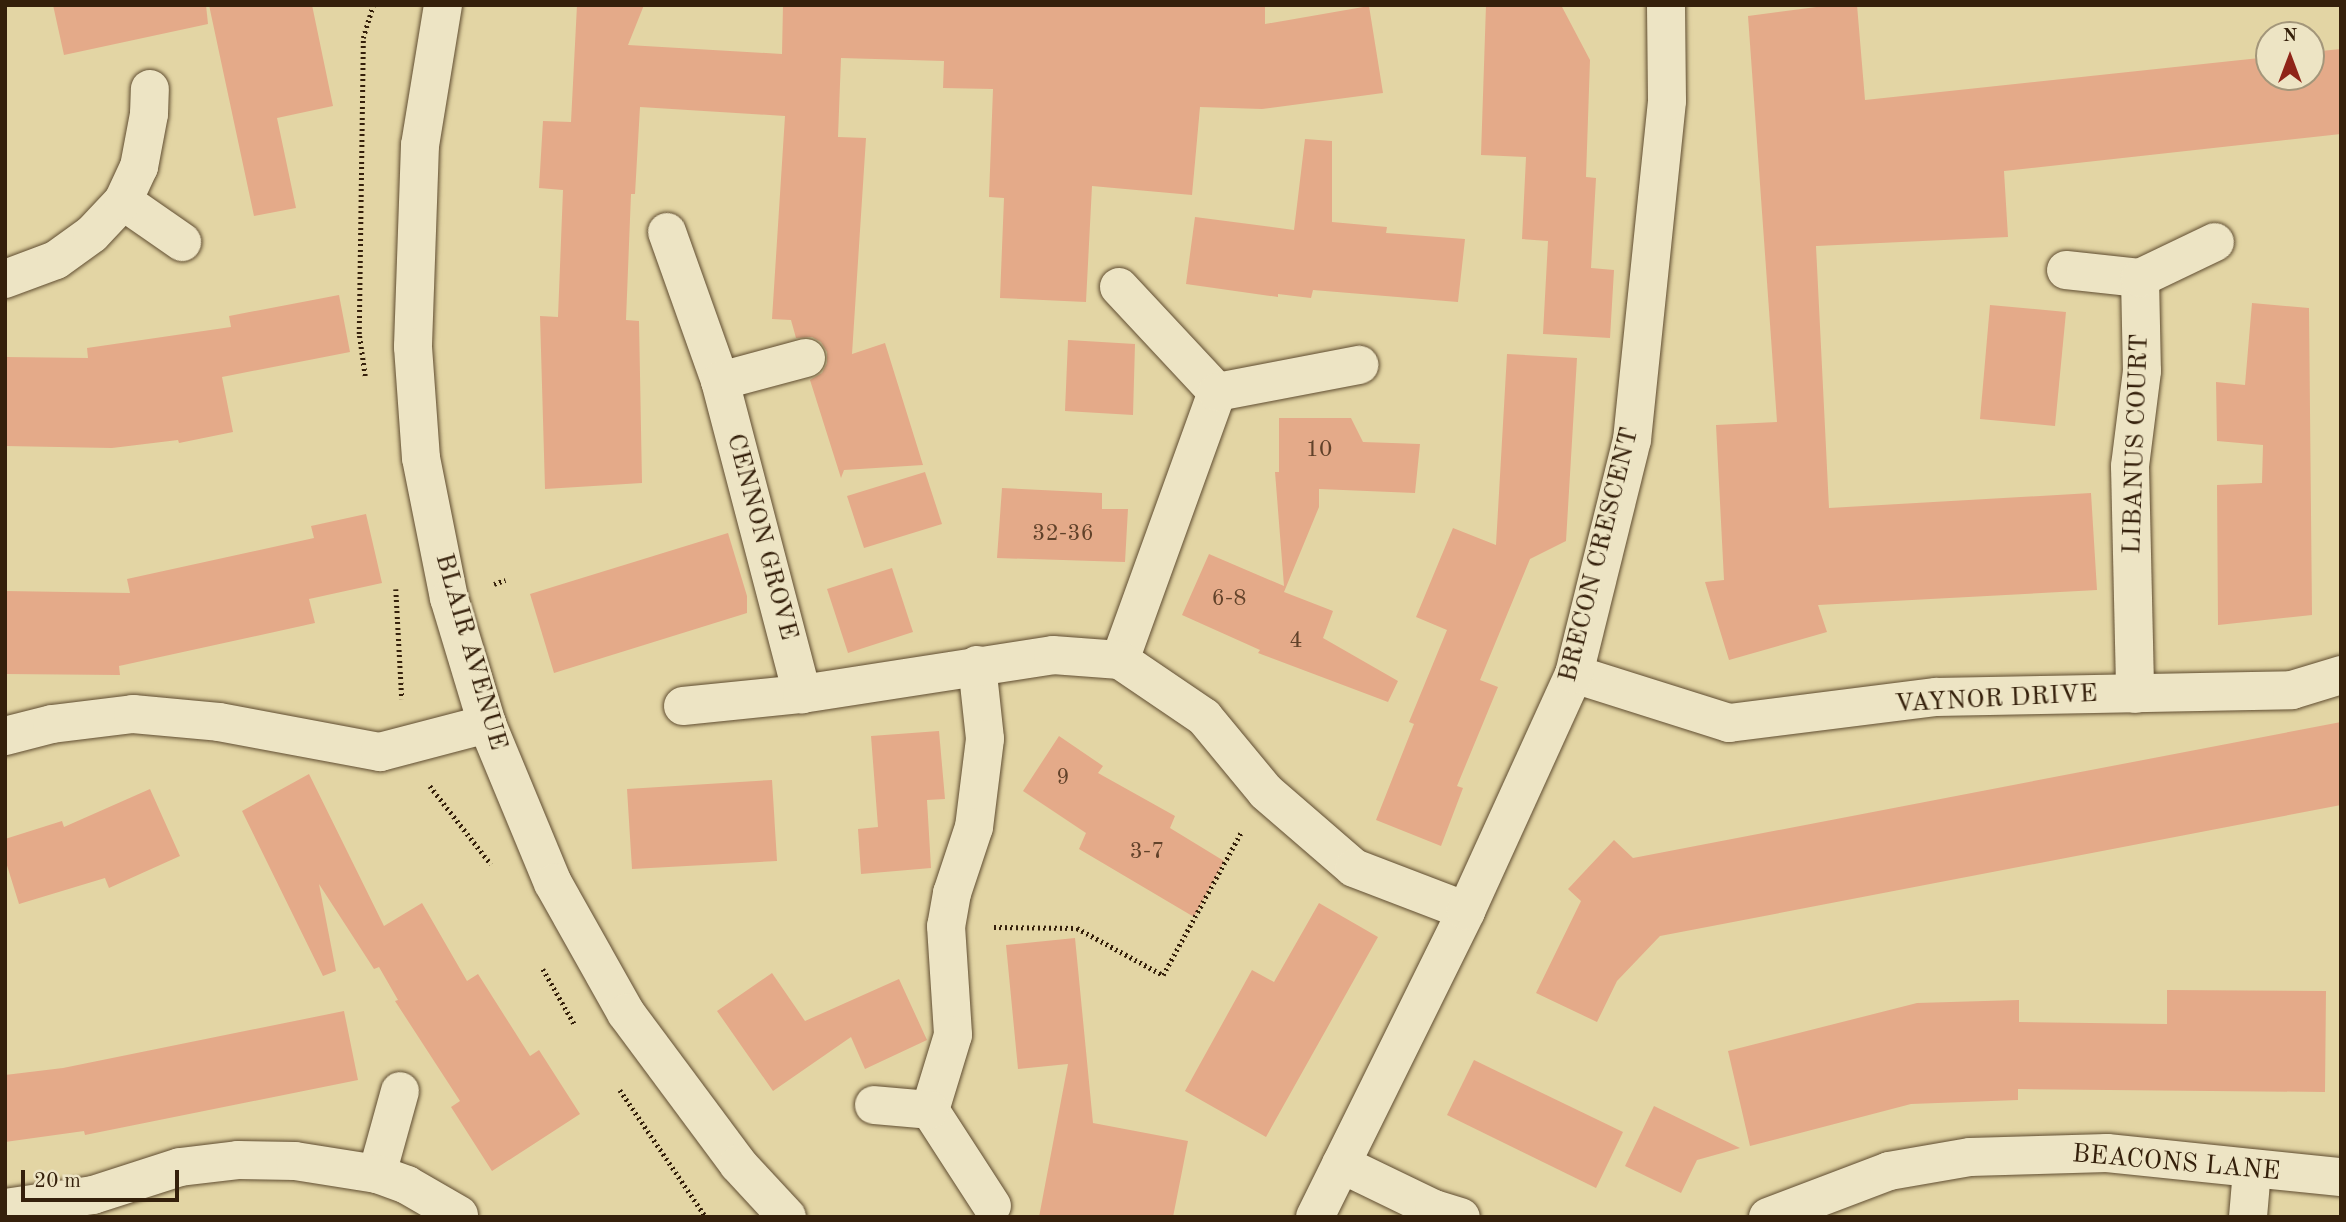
<!DOCTYPE html>
<html>
<head>
<meta charset="utf-8">
<style>
	body { margin:0 }
	#map { position:relative; width:2346px; height:1222px; overflow:hidden; background:#e3d5a4; font-family:"Old Standard TT",serif }
	div>[style] { position:absolute }
	[style*='--x'] { left:calc(var(--x)*1px); top:calc(var(--y)*1px); width:calc(var(--w)*1px); rotate:calc(var(--a)*1deg) }
	.building>* { inset:0; background:#e4aa89 }
	.path>* { height:4.5px; margin-top:-2.25px; transform-origin:0; background:repeating-linear-gradient(90deg,#35200b 0 2px,transparent 0 5.5px) }
	.roads { filter:drop-shadow(0 0 2px #604d31) drop-shadow(0 0 2px #604d31) }
	.minor>* { height:38px; margin:-19px; padding:0 19px; transform-origin:19px; border-radius:19px; background:#ede4c4 }
	span { translate:-50% -50%; white-space:nowrap; text-align:center; line-height:1.15; -webkit-text-stroke:5px #ede4c4; paint-order:stroke }
	.number-label { font-size:23px; color:#61422a }
	.number-label span { -webkit-text-stroke-width:0 }
	.street-label { font-size:26px; color:#35200b }
	.frame { position:absolute; inset:0; border:7px solid #35200b; pointer-events:none }
	.north { position:absolute; left:2255px; top:21px; width:70px; height:70px; box-sizing:border-box; background:#ede4c4; border:2px solid #a3967a; border-radius:50%; rotate:0deg; font-size:19px; font-weight:700; line-height:28px; text-align:center; color:#35200b }
	.north::after { content:''; display:block; margin:auto; width:24px; height:32px; background:#8f2418; clip-path:polygon(50% 0,100% 100%,50% 72%,0 100%) }
	.scale { position:absolute; left:21px; top:1170px; width:158px; height:32px; box-sizing:border-box; border:4px solid #35200b; border-top:0; padding-left:9px; font-size:21px; line-height:24px; white-space:nowrap; color:#35200b; -webkit-text-stroke:5px #ede4c4; paint-order:stroke }
</style>
</head>
<body>
<div id="map">
	<div class="building">
		<div style="clip-path:polygon(53px 5px,206px 5px,208px 24px,64px 55px)"></div>
		<div style="clip-path:polygon(209px 5px,312px 5px,333px 106px,277px 118px,296px 208px,254px 216px)"></div>
		<div style="clip-path:polygon(577px 5px,644px 5px,628px 45px,782px 54px,783px 5px,1265px 5px,1265px 24px,1369px 6px,1383px 93px,1262px 109px,1200px 107px,1192px 195px,1092px 186px,1086px 302px,1000px 298px,1004px 198px,989px 197px,993px 89px,943px 88px,944px 61px,841px 58px,838px 137px,866px 138px,852px 354px,885px 343px,923px 465px,844px 470px,841px 478px,810px 380px,822px 373px,827px 363px,827px 352px,821px 342px,812px 337px,796px 338px,791px 320px,772px 319px,785px 116px,640px 107px,635px 194px,631px 194px,626px 320px,639px 321px,642px 483px,545px 489px,540px 316px,558px 317px,563px 190px,539px 188px,543px 121px,571px 122px)"></div>
		<div style="clip-path:polygon(1486px 5px,1561px 5px,1590px 60px,1586px 177px,1596px 178px,1591px 268px,1614px 270px,1610px 338px,1543px 334px,1548px 241px,1522px 239px,1526px 157px,1481px 155px)"></div>
		<div style="clip-path:polygon(1832px 5px,1857px 5px,1865px 100px,2269px 57px,2269px 77px,2311px 77px,2311px 52px,2341px 49px,2341px 134px,2004px 171px,2008px 237px,1816px 246px,1829px 508px,2091px 493px,2097px 590px,1818px 605px,1827px 632px,1729px 660px,1705px 582px,1724px 580px,1716px 425px,1777px 422px,1748px 16px)"></div>
		<div style="clip-path:polygon(1305px 139px,1332px 141px,1332px 222px,1387px 227px,1386px 233px,1465px 239px,1458px 302px,1313px 290px,1311px 298px,1278px 294px,1278px 297px,1186px 284px,1195px 217px,1294px 230px)"></div>
		<div style="clip-path:polygon(339px 295px,350px 352px,222px 377px,233px 432px,179px 443px,178px 440px,112px 448px,5px 446px,5px 357px,88px 358px,87px 348px,231px 327px,229px 316px)"></div>
		<div style="clip-path:polygon(2252px 303px,2309px 308px,2312px 615px,2218px 625px,2217px 485px,2262px 483px,2263px 445px,2217px 441px,2216px 382px,2245px 385px)"></div>
		<div style="clip-path:polygon(1990px 305px,2066px 312px,2055px 426px,1980px 419px)"></div>
		<div style="clip-path:polygon(1068px 340px,1135px 344px,1133px 415px,1065px 411px)"></div>
		<div style="clip-path:polygon(1507px 354px,1577px 358px,1566px 541px,1530px 559px,1480px 680px,1498px 687px,1457px 786px,1463px 788px,1441px 846px,1376px 820px,1414px 724px,1409px 722px,1447px 630px,1416px 617px,1453px 528px,1496px 545px)"></div>
		<div style="clip-path:polygon(1279px 418px,1351px 418px,1363px 442px,1420px 444px,1415px 493px,1319px 489px,1319px 507px,1284px 592px,1333px 611px,1323px 638px,1398px 681px,1388px 702px,1258px 653px,1260px 650px,1182px 615px,1209px 554px,1284px 586px,1275px 472px,1279px 472px)"></div>
		<div style="clip-path:polygon(925px 472px,942px 524px,864px 548px,847px 496px)"></div>
		<div style="clip-path:polygon(1002px 488px,1102px 493px,1102px 509px,1128px 509px,1125px 562px,997px 558px)"></div>
		<div style="clip-path:polygon(366px 514px,382px 583px,309px 599px,315px 623px,119px 666px,120px 675px,5px 674px,5px 591px,130px 593px,127px 579px,314px 538px,311px 526px)"></div>
		<div style="clip-path:polygon(728px 533px,747px 596px,747px 613px,554px 673px,530px 594px)"></div>
		<div style="clip-path:polygon(892px 568px,913px 632px,848px 653px,827px 589px)"></div>
		<div style="clip-path:polygon(2341px 722px,2341px 805px,1660px 936px,1617px 981px,1597px 1022px,1536px 993px,1581px 901px,1568px 889px,1614px 840px,1633px 858px)"></div>
		<div style="clip-path:polygon(939px 731px,945px 799px,927px 800px,931px 868px,861px 874px,858px 829px,878px 827px,871px 736px)"></div>
		<div style="clip-path:polygon(1059px 736px,1103px 766px,1098px 773px,1175px 816px,1170px 828px,1224px 861px,1194px 917px,1079px 849px,1086px 833px,1023px 791px)"></div>
		<div style="clip-path:polygon(309px 774px,384px 926px,422px 903px,467px 981px,478px 974px,530px 1056px,539px 1050px,580px 1114px,492px 1171px,451px 1107px,460px 1101px,395px 1001px,398px 1000px,379px 967px,374px 969px,319px 884px,336px 971px,323px 976px,242px 811px)"></div>
		<div style="clip-path:polygon(772px 780px,777px 861px,632px 869px,627px 789px)"></div>
		<div style="clip-path:polygon(150px 789px,180px 856px,109px 888px,105px 878px,19px 904px,5px 859px,5px 839px,62px 821px,64px 827px)"></div>
		<div style="clip-path:polygon(1319px 903px,1378px 937px,1266px 1137px,1185px 1091px,1252px 970px,1274px 982px)"></div>
		<div style="clip-path:polygon(1075px 938px,1093px 1123px,1188px 1141px,1173px 1217px,1039px 1217px,1068px 1064px,1018px 1069px,1006px 945px)"></div>
		<div style="clip-path:polygon(772px 973px,805px 1021px,899px 979px,927px 1040px,865px 1069px,851px 1037px,773px 1091px,717px 1011px)"></div>
		<div style="clip-path:polygon(2167px 990px,2326px 991px,2325px 1092px,2018px 1089px,2018px 1100px,1911px 1104px,1750px 1146px,1728px 1051px,1917px 1003px,2019px 1000px,2019px 1022px,2167px 1024px)"></div>
		<div style="clip-path:polygon(344px 1011px,358px 1080px,85px 1135px,84px 1131px,5px 1142px,5px 1075px,63px 1068px)"></div>
		<div style="clip-path:polygon(1474px 1060px,1623px 1132px,1596px 1188px,1447px 1115px)"></div>
		<div style="clip-path:polygon(1654px 1106px,1740px 1148px,1697px 1160px,1681px 1193px,1625px 1166px)"></div>
	</div>
	<div class="path">
		<div style="--x:365;--y:376;--w:42;--a:-98.1"></div>
		<div style="--x:359;--y:334;--w:296;--a:-89.2"></div>
		<div style="--x:363;--y:38;--w:34;--a:-73"></div>
		<div style="--x:494;--y:584;--w:12;--a:-20"></div>
		<div style="--x:396;--y:589;--w:110;--a:86.9"></div>
		<div style="--x:430;--y:786;--w:99;--a:52"></div>
		<div style="--x:994;--y:927;--w:83;--a:0.7"></div>
		<div style="--x:1077;--y:928;--w:98;--a:28.7"></div>
		<div style="--x:1163;--y:975;--w:164;--a:-61.3"></div>
		<div style="--x:543;--y:969;--w:64;--a:60.3"></div>
		<div style="--x:620;--y:1090;--w:153;--a:55.9"></div>
	</div>
	<div class="roads">
		<div class="minor">
			<div style="--x:443;--y:5;--w:142;--a:99.3"></div>
			<div style="--x:420;--y:145;--w:202;--a:92"></div>
			<div style="--x:413;--y:347;--w:111;--a:85.9"></div>
			<div style="--x:421;--y:458;--w:143;--a:78.7"></div>
			<div style="--x:449;--y:598;--w:132;--a:73.2"></div>
			<div style="--x:487;--y:724;--w:172;--a:67.5"></div>
			<div style="--x:553;--y:883;--w:149;--a:60.7"></div>
			<div style="--x:626;--y:1013;--w:188;--a:53.4"></div>
			<div style="--x:738;--y:1164;--w:72;--a:47.2"></div>
			<div style="--x:123;--y:201;--w:72;--a:34.8"></div>
			<div style="--x:667;--y:232;--w:158;--a:70.4"></div>
			<div style="--x:720;--y:381;--w:324;--a:75.3"></div>
			<div style="--x:2066;--y:270;--w:74;--a:6.2"></div>
			<div style="--x:2140;--y:278;--w:93;--a:88.8"></div>
			<div style="--x:2142;--y:371;--w:96;--a:97.2"></div>
			<div style="--x:2130;--y:466;--w:228;--a:88.7"></div>
			<div style="--x:2140;--y:278;--w:83;--a:-25.6"></div>
			<div style="--x:5;--y:279;--w:54;--a:-20.4"></div>
			<div style="--x:56;--y:260;--w:44;--a:-35.8"></div>
			<div style="--x:92;--y:234;--w:45;--a:-46.8"></div>
			<div style="--x:123;--y:201;--w:38;--a:-65"></div>
			<div style="--x:139;--y:167;--w:54;--a:-79.3"></div>
			<div style="--x:149;--y:114;--w:25;--a:-88"></div>
			<div style="--x:1119;--y:287;--w:144;--a:47"></div>
			<div style="--x:1217;--y:392;--w:285;--a:109.9"></div>
			<div style="--x:720;--y:381;--w:89;--a:-15"></div>
			<div style="--x:1217;--y:392;--w:145;--a:-10.8"></div>
			<div style="--x:977;--y:665;--w:74;--a:83.8"></div>
			<div style="--x:985;--y:739;--w:89;--a:97.1"></div>
			<div style="--x:974;--y:827;--w:70;--a:108.4"></div>
			<div style="--x:952;--y:893;--w:34;--a:100"></div>
			<div style="--x:946;--y:926;--w:109;--a:86.3"></div>
			<div style="--x:953;--y:1035;--w:78;--a:107"></div>
			<div style="--x:930;--y:1110;--w:114;--a:57.1"></div>
			<div style="--x:1574;--y:674;--w:163;--a:17.5"></div>
			<div style="--x:1729;--y:723;--w:209;--a:-7.2"></div>
			<div style="--x:1936;--y:697;--w:356;--a:-1.1"></div>
			<div style="--x:2292;--y:690;--w:51;--a:-17"></div>
			<div style="--x:683;--y:706;--w:120;--a:-5.8"></div>
			<div style="--x:802;--y:694;--w:254;--a:-8.8"></div>
			<div style="--x:1053;--y:655;--w:67;--a:4.3"></div>
			<div style="--x:1120;--y:660;--w:102;--a:34.2"></div>
			<div style="--x:1204;--y:717;--w:97;--a:50.4"></div>
			<div style="--x:1266;--y:792;--w:116;--a:40.8"></div>
			<div style="--x:1354;--y:868;--w:120;--a:21"></div>
			<div style="--x:5;--y:736;--w:49;--a:-14.3"></div>
			<div style="--x:52;--y:724;--w:82;--a:-7"></div>
			<div style="--x:133;--y:714;--w:86;--a:5.3"></div>
			<div style="--x:219;--y:722;--w:164;--a:10.6"></div>
			<div style="--x:380;--y:752;--w:111;--a:-14.7"></div>
			<div style="--x:874;--y:1105;--w:56;--a:5.1"></div>
			<div style="--x:1341;--y:1164;--w:103;--a:25.8"></div>
			<div style="--x:1434;--y:1209;--w:28;--a:17"></div>
			<div style="--x:377;--y:1174;--w:86;--a:-74.5"></div>
			<div style="--x:5;--y:1208;--w:89;--a:-8.4"></div>
			<div style="--x:93;--y:1195;--w:91;--a:-17.8"></div>
			<div style="--x:180;--y:1167;--w:58;--a:-6.9"></div>
			<div style="--x:238;--y:1160;--w:57;--a:1"></div>
			<div style="--x:295;--y:1161;--w:83;--a:9"></div>
			<div style="--x:377;--y:1174;--w:32;--a:20"></div>
			<div style="--x:407;--y:1185;--w:60;--a:30"></div>
			<div style="--x:1315;--y:1217;--w:341;--a:-63.7"></div>
			<div style="--x:1466;--y:911;--w:260;--a:-65.5"></div>
			<div style="--x:1574;--y:674;--w:241;--a:-76.1"></div>
			<div style="--x:1632;--y:440;--w:341;--a:-84.1"></div>
			<div style="--x:1667;--y:101;--w:96;--a:-90.6"></div>
			<div style="--x:1768;--y:1217;--w:129;--a:-20.8"></div>
			<div style="--x:1889;--y:1171;--w:82;--a:-9.8"></div>
			<div style="--x:1970;--y:1157;--w:137;--a:-1.7"></div>
			<div style="--x:2107;--y:1153;--w:235;--a:5.9"></div>
			<div style="--x:2248;--y:1217;--w:47;--a:-85.1"></div>
		</div>
	</div>
	<div class="number-label">
		<span style="left:1319px;top:450px">10</span>
		<span style="left:1063px;top:534px">32-36</span>
		<span style="left:1229px;top:599px">6-8</span>
		<span style="left:1296px;top:641px">4</span>
		<span style="left:1063px;top:778px">9</span>
		<span style="left:1147px;top:852px">3-7</span>
	</div>
	<div class="street-label">
		<span style="left:2137px;top:444px;rotate:-88deg">LIBANUS COURT</span>
		<span style="left:761px;top:537px;rotate:75deg">CENNON GROVE</span>
		<span style="left:1600px;top:555px;rotate:-76deg">BRECON CRESCENT</span>
		<span style="left:470px;top:652px;rotate:74deg">BLAIR AVENUE</span>
		<span style="left:1996px;top:700px;rotate:-3deg">VAYNOR DRIVE</span>
		<span style="left:2176px;top:1164px;rotate:5deg">BEACONS LANE</span>
	</div>
	<div class="frame"></div>
	<div class="north">N</div>
	<div class="scale">20 m</div>
</div>
</body>
</html>
